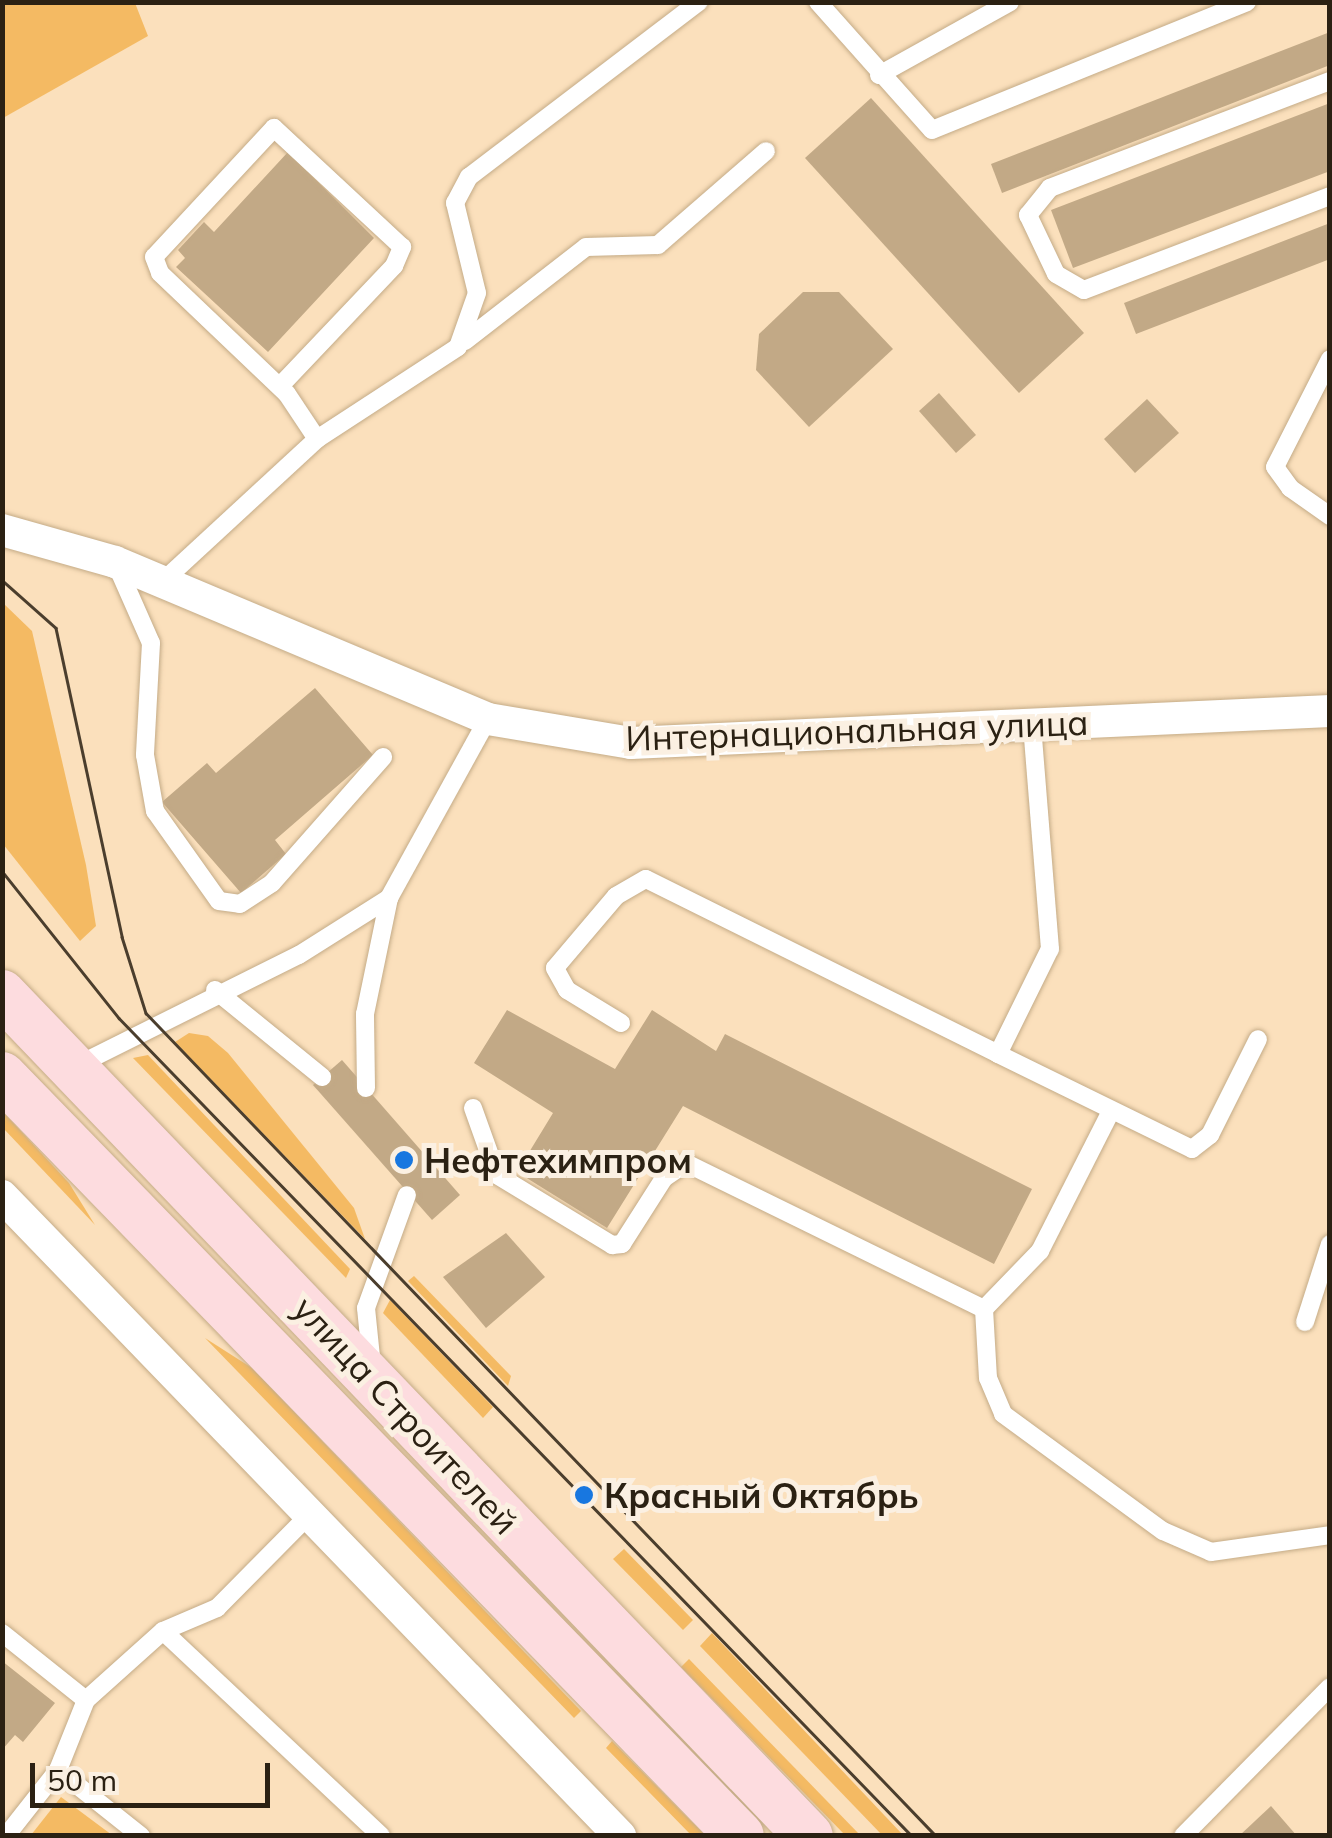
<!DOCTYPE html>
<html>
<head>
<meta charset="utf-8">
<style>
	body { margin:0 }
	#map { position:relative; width:1332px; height:1838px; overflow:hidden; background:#fbe0bc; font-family:Mulish,sans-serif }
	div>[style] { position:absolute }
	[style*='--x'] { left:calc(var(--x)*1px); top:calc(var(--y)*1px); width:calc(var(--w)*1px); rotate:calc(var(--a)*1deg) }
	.green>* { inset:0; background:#f4ba63 }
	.building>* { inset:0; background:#c2a986 }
	.roads { filter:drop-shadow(0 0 2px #c4ab87) drop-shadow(0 0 2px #c4ab87) }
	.service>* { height:18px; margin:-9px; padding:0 9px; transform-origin:9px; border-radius:9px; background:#fff }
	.minor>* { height:32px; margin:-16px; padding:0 16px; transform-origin:16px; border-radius:16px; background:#fff }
	.secondary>* { height:48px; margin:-24px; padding:0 24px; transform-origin:24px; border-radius:24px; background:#fddcdf }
	.tram>* { height:2.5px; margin:-1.25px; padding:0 1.25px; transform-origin:1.25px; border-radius:1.25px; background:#4b3e2d }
	.dots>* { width:28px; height:28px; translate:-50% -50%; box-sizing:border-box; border:5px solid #fbf0e2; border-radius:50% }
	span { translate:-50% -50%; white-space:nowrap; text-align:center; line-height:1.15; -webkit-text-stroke:10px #fbf0e2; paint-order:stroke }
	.street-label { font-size:35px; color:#2b2113 }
	.poi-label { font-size:35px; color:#2b2113; font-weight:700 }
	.left { translate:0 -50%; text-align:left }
	.frame { position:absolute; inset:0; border:5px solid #2b2113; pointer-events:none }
	.scale { position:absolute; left:30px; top:1763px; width:240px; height:45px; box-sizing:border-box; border:5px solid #2b2113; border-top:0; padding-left:12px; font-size:30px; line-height:35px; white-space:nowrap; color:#2b2113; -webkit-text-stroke:8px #fbf0e2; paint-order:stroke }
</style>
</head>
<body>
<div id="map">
	<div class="green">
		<div style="clip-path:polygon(2px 3px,135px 3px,148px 36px,3px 118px)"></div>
		<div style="clip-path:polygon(3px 603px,32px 631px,86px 865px,96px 926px,80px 941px,3px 844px)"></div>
		<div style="clip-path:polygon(189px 1033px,208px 1036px,228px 1053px,354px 1208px,365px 1239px,175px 1042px)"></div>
		<div style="clip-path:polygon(148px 1055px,350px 1269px,346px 1278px,133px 1058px)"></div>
		<div style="clip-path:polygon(3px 1112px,69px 1183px,95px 1225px,3px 1128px)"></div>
		<div style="clip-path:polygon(414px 1276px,511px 1376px,508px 1386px,408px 1281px)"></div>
		<div style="clip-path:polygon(390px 1300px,493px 1407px,483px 1418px,383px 1313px)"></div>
		<div style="clip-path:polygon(205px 1338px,252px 1368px,581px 1711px,574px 1718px)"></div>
		<div style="clip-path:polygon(624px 1549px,693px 1620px,683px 1630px,613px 1559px)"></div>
		<div style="clip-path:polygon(712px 1633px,903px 1835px,882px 1835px,700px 1646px)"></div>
		<div style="clip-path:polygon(689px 1659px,860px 1835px,845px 1835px,681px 1667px)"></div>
		<div style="clip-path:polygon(612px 1741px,682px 1812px,705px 1835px,691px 1835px,606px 1748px)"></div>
		<div style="clip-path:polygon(61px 1797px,112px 1835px,31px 1835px)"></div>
	</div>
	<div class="building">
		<div style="clip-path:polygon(1330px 32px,1330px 65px,1002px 193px,991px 164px)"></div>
		<div style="clip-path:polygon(871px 98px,1084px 333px,1019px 393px,805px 158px)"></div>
		<div style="clip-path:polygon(1330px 103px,1330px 171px,1073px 268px,1051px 210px)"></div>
		<div style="clip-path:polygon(288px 152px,374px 238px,268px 352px,176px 267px,185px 258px,178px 250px,204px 222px,214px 232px)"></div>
		<div style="clip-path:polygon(1330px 223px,1330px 259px,1136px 334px,1124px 303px)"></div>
		<div style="clip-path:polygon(803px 292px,839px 292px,893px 349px,809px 427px,756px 370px,759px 334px)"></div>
		<div style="clip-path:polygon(939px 393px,976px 435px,956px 453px,919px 411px)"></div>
		<div style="clip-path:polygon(1147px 399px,1179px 433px,1135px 473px,1104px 439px)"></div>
		<div style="clip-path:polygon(315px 688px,373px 755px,275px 840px,286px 854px,241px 893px,162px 802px,207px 763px,216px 773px)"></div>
		<div style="clip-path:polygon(507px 1010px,615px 1069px,652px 1010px,716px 1051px,725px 1034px,1032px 1189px,994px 1264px,683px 1106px,607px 1228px,517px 1172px,553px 1113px,474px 1063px)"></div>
		<div style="clip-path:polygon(342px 1060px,460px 1195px,432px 1220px,313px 1085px)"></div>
		<div style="clip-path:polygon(506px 1233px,545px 1277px,486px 1328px,443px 1277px)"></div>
		<div style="clip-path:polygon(2px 1661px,55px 1703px,23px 1742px,15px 1735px,2px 1750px)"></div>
		<div style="clip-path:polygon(1271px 1806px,1297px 1836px,1239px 1836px)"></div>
	</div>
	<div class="roads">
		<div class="service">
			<div style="--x:818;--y:2;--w:171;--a:48.3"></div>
			<div style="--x:932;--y:130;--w:340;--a:-22.1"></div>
			<div style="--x:879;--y:75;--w:150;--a:-29.1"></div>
			<div style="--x:1330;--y:81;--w:300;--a:159.1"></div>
			<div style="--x:1050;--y:188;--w:35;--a:129"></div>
			<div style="--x:1028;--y:215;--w:65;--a:64.6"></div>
			<div style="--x:1056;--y:274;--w:32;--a:30"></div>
			<div style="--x:1084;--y:290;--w:263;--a:-20.9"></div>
			<div style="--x:465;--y:341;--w:153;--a:-37.8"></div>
			<div style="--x:586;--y:247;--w:72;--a:-1.6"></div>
			<div style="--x:658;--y:245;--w:143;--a:-41"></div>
			<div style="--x:1330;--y:359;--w:121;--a:117"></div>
			<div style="--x:1275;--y:467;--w:26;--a:54"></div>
			<div style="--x:1290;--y:488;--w:49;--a:35"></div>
			<div style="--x:280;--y:386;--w:166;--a:-46.5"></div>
			<div style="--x:394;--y:266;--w:21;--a:-67"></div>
			<div style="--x:402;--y:247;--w:175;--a:-137.1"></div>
			<div style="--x:274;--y:128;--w:176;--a:132.9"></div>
			<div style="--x:154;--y:257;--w:17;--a:69"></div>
			<div style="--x:160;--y:273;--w:175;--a:43.6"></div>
			<div style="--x:287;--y:394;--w:54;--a:56.3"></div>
			<div style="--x:117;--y:566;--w:84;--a:66.2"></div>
			<div style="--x:151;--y:643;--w:112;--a:93.1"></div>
			<div style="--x:145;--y:755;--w:57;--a:79.9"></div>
			<div style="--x:155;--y:811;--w:110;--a:54.6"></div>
			<div style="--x:219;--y:901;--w:21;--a:8"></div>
			<div style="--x:240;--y:904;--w:38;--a:-33"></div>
			<div style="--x:272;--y:883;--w:168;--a:-48.6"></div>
			<div style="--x:161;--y:583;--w:212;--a:-42.7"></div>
			<div style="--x:317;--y:439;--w:168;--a:-33.1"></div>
			<div style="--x:458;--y:347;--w:57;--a:-70.6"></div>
			<div style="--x:477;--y:293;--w:93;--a:-103.7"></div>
			<div style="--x:455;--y:203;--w:30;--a:-62"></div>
			<div style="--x:469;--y:177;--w:289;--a:-37.3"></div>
			<div style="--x:215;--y:990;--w:138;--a:39.1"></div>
			<div style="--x:621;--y:1023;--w:63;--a:-148.6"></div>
			<div style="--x:567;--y:990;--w:25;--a:-119"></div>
			<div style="--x:555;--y:968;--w:94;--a:-49.7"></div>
			<div style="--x:616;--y:896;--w:34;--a:-30"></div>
			<div style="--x:646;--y:879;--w:393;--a:26.4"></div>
			<div style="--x:998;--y:1054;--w:117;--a:-63.7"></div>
			<div style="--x:1050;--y:949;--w:225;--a:-94.6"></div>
			<div style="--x:998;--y:1054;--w:216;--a:26.1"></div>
			<div style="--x:1192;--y:1149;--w:23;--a:-38"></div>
			<div style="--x:1210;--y:1135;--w:107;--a:-63.4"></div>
			<div style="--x:74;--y:1067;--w:251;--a:-26.5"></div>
			<div style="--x:299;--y:955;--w:107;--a:-32.3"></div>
			<div style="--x:366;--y:1088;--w:74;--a:-90.8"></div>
			<div style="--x:365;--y:1014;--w:118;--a:-78.3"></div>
			<div style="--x:389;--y:898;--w:205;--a:-61.1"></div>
			<div style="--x:473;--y:1108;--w:71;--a:70.3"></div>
			<div style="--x:497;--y:1175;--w:135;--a:31.3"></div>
			<div style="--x:612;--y:1245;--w:10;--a:-6"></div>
			<div style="--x:622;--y:1244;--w:78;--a:-57.5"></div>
			<div style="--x:664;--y:1178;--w:27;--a:-34"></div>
			<div style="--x:686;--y:1163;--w:332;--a:26.1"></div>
			<div style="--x:984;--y:1309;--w:81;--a:-46"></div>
			<div style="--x:1040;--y:1251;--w:157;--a:-63.1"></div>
			<div style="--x:984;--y:1309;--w:69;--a:86.7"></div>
			<div style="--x:988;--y:1378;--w:39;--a:67"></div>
			<div style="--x:1003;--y:1414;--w:198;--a:36.2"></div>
			<div style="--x:1163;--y:1531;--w:52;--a:23.6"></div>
			<div style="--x:1211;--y:1552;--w:120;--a:-8.1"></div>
			<div style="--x:1305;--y:1322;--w:82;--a:-72.2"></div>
			<div style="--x:372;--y:1367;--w:59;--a:-95.8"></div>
			<div style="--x:366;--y:1308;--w:120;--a:-70.1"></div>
			<div style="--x:163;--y:1631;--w:299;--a:43.2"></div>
			<div style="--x:2;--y:1633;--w:107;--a:38.6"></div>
			<div style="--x:86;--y:1700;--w:75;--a:111.8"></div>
			<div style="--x:58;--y:1770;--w:84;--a:128.2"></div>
			<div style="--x:86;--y:1700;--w:103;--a:-41.9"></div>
			<div style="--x:163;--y:1631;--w:59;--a:-23.1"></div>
			<div style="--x:217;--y:1608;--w:128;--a:-45.3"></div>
			<div style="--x:58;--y:1770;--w:106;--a:38.5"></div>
			<div style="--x:1183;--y:1836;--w:209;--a:-45.4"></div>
		</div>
		<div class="minor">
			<div style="--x:2;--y:530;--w:117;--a:15.8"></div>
			<div style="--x:115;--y:562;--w:405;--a:22.8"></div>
			<div style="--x:488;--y:719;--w:145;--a:9.5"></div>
			<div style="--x:631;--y:743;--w:700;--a:-2.62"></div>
			<div style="--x:2;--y:1196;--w:890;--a:46"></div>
		</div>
		<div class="secondary">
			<div style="--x:2;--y:994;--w:1166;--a:46.22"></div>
			<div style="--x:2;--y:1076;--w:1059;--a:45.84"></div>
		</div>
	</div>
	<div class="tram">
		<div style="--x:2;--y:580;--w:72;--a:41.6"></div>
		<div style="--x:56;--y:628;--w:316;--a:77.9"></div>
		<div style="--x:122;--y:937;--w:80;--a:72.5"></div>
		<div style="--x:146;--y:1013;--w:1141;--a:46.17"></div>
		<div style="--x:2;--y:871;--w:188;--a:51.5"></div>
		<div style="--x:119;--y:1018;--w:1139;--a:45.89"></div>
	</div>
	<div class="dots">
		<div style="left:404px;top:1160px;background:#1877e0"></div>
		<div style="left:584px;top:1495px;background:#1877e0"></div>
	</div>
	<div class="street-label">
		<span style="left:857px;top:730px;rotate:-2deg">Интернациональная улица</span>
		<span style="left:406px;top:1415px;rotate:47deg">улица Строителей</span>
	</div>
	<div class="poi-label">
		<span class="left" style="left:424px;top:1160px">Нефтехимпром</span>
		<span class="left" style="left:604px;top:1495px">Красный Октябрь</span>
	</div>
	<div class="frame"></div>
	<div class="scale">50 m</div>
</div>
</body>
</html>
